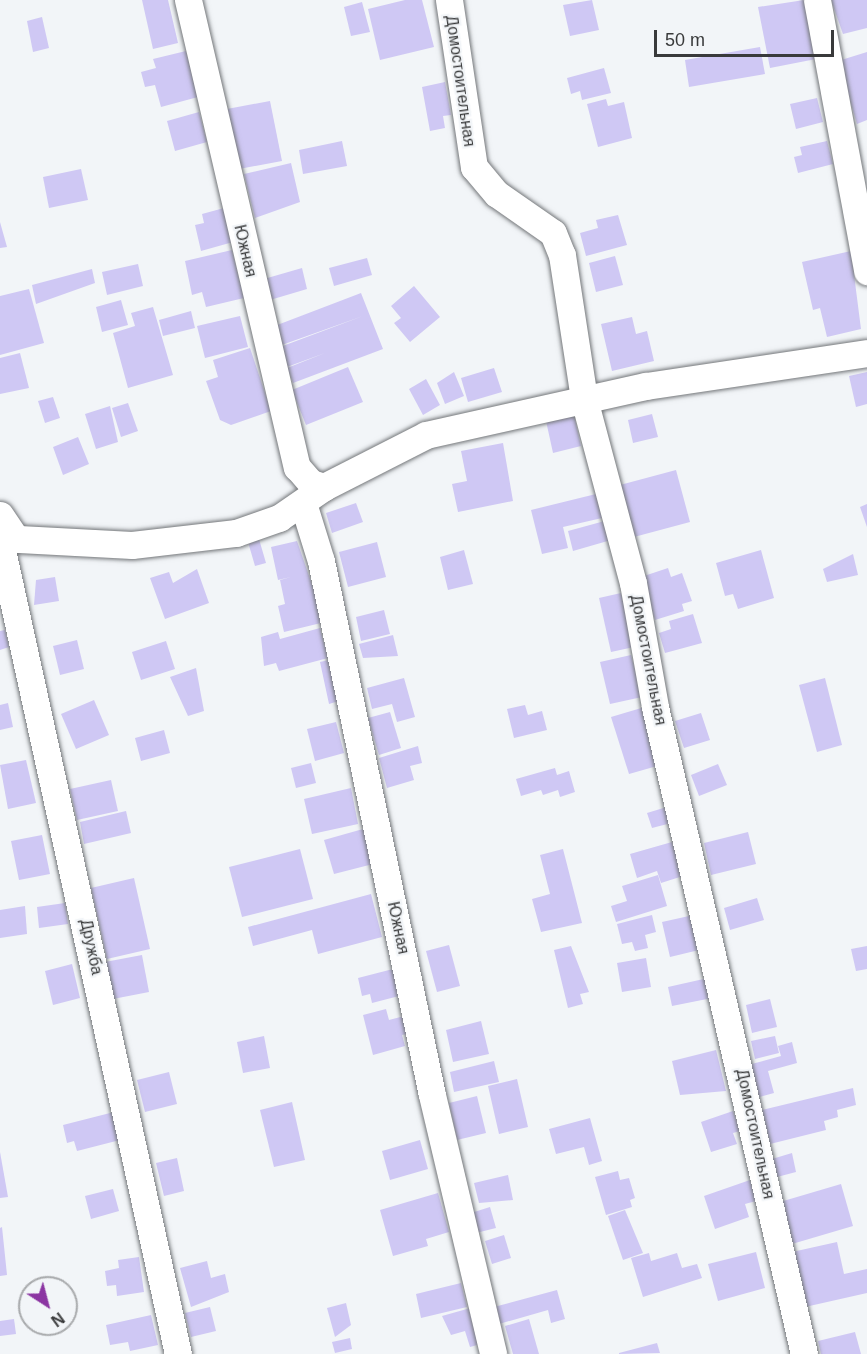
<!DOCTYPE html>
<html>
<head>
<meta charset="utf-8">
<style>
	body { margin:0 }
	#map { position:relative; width:867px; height:1354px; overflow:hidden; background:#f2f5f8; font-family:Arial,sans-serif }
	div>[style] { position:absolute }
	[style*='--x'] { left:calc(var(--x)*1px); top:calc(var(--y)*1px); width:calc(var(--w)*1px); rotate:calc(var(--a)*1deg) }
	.building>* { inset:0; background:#cfc8f4 }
	.roads { filter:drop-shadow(0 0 2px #74777a) drop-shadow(0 0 2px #74777a) }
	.minor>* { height:27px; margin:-13.5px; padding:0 13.5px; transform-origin:13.5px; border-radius:13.5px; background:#fff }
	span { translate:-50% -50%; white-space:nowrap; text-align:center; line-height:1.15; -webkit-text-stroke:4.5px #f2f5f8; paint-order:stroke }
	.street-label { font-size:16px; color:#393a3b }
	.north { position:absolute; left:18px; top:1276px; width:60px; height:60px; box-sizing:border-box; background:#f2f5f8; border:2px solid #a8aaac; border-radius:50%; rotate:144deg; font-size:16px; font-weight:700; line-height:24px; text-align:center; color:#393a3b }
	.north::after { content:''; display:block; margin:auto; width:21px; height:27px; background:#8b35a2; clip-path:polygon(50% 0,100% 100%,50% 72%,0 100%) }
	.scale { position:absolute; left:654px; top:30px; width:180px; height:27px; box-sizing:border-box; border:3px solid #393a3b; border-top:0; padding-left:8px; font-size:18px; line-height:21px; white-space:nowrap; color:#393a3b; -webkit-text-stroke:4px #f2f5f8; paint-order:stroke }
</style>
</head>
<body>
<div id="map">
	<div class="building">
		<div style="clip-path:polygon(142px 0,168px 0,178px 43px,153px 49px)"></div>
		<div style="clip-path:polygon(405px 0,422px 0,434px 47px,380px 60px,368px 9px)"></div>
		<div style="clip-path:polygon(592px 0,599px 30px,570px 36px,563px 5px)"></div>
		<div style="clip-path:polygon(804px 0,816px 59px,770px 68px,758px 7px)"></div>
		<div style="clip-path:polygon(831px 0,867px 0,867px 28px,843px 34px)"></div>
		<div style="clip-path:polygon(362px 2px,370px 32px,351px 36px,344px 7px)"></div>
		<div style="clip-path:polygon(42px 17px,49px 48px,33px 52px,27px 21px)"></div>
		<div style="clip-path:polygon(760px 47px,765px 74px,689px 87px,685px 60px)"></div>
		<div style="clip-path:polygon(186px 51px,198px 97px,161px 107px,155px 85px,145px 87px,141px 72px,156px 68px,153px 59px)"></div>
		<div style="clip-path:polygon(867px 52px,867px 120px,857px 124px,838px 61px)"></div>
		<div style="clip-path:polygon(604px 68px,611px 93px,582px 100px,580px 91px,571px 94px,567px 78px)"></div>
		<div style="clip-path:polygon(445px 82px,451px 115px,443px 116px,445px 128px,430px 131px,422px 87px)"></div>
		<div style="clip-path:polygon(817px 98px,823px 122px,796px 129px,790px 104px)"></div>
		<div style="clip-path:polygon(606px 99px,608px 106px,624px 102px,632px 138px,598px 147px,587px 104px)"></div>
		<div style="clip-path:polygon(270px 101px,282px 161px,239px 169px,227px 109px)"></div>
		<div style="clip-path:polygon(199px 112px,207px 142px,175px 151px,167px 121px)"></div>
		<div style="clip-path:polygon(342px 141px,347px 166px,303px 174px,299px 150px)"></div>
		<div style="clip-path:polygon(827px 141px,833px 164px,798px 173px,794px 157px,802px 155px,800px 147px)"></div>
		<div style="clip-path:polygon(291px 163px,300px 202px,255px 218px,244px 174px)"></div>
		<div style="clip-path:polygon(81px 169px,88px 200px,49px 208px,43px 177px)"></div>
		<div style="clip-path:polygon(224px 208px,233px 242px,201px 251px,195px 225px,204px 223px,202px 214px)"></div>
		<div style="clip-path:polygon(618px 215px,627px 245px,586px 256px,580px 233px,598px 228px,596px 220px)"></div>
		<div style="clip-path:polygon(0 222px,7px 247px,0 248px)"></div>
		<div style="clip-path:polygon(232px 250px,244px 298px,206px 307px,202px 292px,192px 295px,185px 261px)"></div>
		<div style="clip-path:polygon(851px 251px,861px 329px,827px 337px,820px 308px,813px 310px,802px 262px)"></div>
		<div style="clip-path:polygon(615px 256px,623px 285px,596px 292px,589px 263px)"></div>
		<div style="clip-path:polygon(367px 258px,372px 275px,334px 286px,329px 268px)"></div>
		<div style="clip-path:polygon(138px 264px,143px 286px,107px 295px,102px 272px)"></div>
		<div style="clip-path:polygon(302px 268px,307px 289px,270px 300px,264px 279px)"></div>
		<div style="clip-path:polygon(92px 269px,95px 283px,36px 304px,32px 285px)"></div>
		<div style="clip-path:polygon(414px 286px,440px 317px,410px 342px,394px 323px,401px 318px,391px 306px)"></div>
		<div style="clip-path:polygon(29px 289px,44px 343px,0 355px,0 296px)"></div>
		<div style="clip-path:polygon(361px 293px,383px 349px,293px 383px,287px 368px,325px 353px,287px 367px,280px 347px,363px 316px,279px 346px,272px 327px)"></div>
		<div style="clip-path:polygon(121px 300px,128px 325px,102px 332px,96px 307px)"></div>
		<div style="clip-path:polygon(153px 307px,173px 375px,128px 388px,113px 333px,135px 326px,131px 313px)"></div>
		<div style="clip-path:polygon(191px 311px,195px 328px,163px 336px,159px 320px)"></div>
		<div style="clip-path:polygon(240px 316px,248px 347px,205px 358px,197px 326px)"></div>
		<div style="clip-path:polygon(632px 317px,636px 334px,647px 331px,654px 361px,612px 371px,601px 324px)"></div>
		<div style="clip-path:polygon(250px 348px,271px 411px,231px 425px,220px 420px,206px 381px,218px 377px,213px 360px)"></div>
		<div style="clip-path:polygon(20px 353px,29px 388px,0 394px,0 358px)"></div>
		<div style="clip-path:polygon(348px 367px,363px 402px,306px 425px,292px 390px)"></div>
		<div style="clip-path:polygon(494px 368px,502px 392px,468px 402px,461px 378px)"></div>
		<div style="clip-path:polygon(454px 372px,464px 396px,445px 404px,437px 383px)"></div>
		<div style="clip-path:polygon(867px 372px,867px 404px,856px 407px,849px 376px)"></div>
		<div style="clip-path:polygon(426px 379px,440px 405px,423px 415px,409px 389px)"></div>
		<div style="clip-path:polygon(53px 397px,60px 418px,45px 423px,38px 401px)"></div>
		<div style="clip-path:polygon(128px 403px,138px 431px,121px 437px,112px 408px)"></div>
		<div style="clip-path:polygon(110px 406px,118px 442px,96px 449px,85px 414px)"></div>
		<div style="clip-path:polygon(652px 414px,658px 437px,633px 443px,628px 420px)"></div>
		<div style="clip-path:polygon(574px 415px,581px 446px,553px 453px,546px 421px)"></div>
		<div style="clip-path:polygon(78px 437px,89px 464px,63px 475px,53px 447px)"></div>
		<div style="clip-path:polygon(503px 443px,513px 501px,458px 512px,452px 484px,467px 481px,461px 451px)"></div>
		<div style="clip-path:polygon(676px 470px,690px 522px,634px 537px,620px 485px)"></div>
		<div style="clip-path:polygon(596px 494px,602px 518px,563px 527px,568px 548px,542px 554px,531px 510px)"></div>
		<div style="clip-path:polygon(356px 503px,363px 522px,332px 533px,326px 513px)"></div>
		<div style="clip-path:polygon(867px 504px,867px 527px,860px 507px)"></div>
		<div style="clip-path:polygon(612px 519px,618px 538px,573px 551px,568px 531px)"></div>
		<div style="clip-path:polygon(259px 539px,266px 563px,255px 566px,248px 542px)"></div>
		<div style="clip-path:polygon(297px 541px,325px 622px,284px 632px,278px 606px,285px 604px,280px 580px,291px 577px,278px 580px,271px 547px)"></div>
		<div style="clip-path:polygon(377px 542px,386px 577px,348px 587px,339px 552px)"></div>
		<div style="clip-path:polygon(464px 550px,473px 584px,448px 590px,440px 557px)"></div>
		<div style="clip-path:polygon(761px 550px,774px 598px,738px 609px,733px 594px,725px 596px,716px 563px)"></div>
		<div style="clip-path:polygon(853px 554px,858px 575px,827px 582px,823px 569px)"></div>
		<div style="clip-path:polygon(668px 568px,671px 577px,682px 573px,692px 601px,682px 604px,684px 611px,655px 620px,641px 577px)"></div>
		<div style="clip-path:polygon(197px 569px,209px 603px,165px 619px,150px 578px,169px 572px,173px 583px)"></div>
		<div style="clip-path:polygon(55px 577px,59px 601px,34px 605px,36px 580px)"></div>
		<div style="clip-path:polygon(621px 593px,634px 647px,611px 652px,599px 598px)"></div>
		<div style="clip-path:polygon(384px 610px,390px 634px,361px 641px,356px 617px)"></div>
		<div style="clip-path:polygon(693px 614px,702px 643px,665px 653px,659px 633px,671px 629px,669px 621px)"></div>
		<div style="clip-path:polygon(320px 628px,328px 658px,279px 671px,276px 663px,264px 666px,261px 637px,278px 632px,280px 639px)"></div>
		<div style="clip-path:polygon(5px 630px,9px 647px,0 650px,0 631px)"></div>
		<div style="clip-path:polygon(393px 635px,398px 656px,363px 658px,359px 644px)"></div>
		<div style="clip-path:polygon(77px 640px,84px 669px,60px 675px,53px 646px)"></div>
		<div style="clip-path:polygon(166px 641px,175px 669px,141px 680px,132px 652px)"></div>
		<div style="clip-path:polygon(631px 655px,642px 697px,610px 704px,600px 662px)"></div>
		<div style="clip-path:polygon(333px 659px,342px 700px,329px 704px,320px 662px)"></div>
		<div style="clip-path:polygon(196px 668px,204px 711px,188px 716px,170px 677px)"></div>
		<div style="clip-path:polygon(404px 678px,415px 717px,397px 722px,392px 704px,372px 709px,367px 688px)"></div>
		<div style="clip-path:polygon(825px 678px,842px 745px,817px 752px,799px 685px)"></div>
		<div style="clip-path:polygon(94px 700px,109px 735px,76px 749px,61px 714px)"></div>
		<div style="clip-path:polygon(8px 703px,13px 727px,0 730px,0 705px)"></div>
		<div style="clip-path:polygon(525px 705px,528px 715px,542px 711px,547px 730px,514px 738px,507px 709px)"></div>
		<div style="clip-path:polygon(648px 706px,657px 766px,629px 774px,611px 717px)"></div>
		<div style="clip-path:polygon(390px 712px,401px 748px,379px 755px,368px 718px)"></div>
		<div style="clip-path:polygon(701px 713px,710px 740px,684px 748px,675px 721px)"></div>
		<div style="clip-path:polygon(336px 722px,344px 753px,315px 761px,307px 729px)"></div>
		<div style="clip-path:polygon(164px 730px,170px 753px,141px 761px,135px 738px)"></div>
		<div style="clip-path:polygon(418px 746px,422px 763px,410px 766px,414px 780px,387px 788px,379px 758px)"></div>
		<div style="clip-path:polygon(26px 760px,36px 803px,8px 809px,0 765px)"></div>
		<div style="clip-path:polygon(311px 763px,316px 783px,296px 788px,291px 768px)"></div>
		<div style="clip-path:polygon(718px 764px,727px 785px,699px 796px,691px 775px)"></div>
		<div style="clip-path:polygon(555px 768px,557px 775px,569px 771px,575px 792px,560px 797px,558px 790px,543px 795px,541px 790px,521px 796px,516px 779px)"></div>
		<div style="clip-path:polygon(111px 780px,118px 811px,77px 820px,70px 789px)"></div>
		<div style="clip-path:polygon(351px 788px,358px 824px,312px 834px,304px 799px)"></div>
		<div style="clip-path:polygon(670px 806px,675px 822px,652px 828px,647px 813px)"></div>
		<div style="clip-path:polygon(126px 811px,131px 833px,84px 844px,80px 822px)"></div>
		<div style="clip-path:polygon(363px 829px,373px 864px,334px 874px,324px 840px)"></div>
		<div style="clip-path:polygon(748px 832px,756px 864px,711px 875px,704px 843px)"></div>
		<div style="clip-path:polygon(42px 835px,50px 874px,19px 880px,11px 841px)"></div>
		<div style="clip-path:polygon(672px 842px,683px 876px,661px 883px,657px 871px,637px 878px,630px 854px)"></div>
		<div style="clip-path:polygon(300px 849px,313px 899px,242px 917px,229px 867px)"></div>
		<div style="clip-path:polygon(563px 849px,582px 923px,541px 932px,532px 899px,550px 894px,540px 855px)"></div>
		<div style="clip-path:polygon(658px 875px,667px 906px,616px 922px,611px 906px,627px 901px,622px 886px)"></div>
		<div style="clip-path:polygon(134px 878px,150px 949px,107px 959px,91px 888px)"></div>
		<div style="clip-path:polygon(371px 894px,382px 937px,318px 954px,312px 930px,253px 946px,248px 927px)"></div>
		<div style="clip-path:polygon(757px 898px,764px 920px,730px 930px,724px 908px)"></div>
		<div style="clip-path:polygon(65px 903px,68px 924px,39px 928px,37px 907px)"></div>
		<div style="clip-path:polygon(25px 906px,27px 934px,0 938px,0 910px)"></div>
		<div style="clip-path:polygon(698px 914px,699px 950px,670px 957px,662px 922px)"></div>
		<div style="clip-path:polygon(652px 915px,656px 932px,645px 935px,648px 948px,635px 951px,632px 942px,622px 944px,617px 924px)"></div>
		<div style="clip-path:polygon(449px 945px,460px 986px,437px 992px,426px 951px)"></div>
		<div style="clip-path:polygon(571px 946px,589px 992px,580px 994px,583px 1004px,568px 1008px,554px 950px)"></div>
		<div style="clip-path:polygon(867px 946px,867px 969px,856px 971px,851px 949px)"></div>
		<div style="clip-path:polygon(142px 955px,149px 992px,113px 999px,105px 962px)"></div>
		<div style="clip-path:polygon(646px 958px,651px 987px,622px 992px,617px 963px)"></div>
		<div style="clip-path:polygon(72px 964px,80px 998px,53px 1005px,45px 971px)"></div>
		<div style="clip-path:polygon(393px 969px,399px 996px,372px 1003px,370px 994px,362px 996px,358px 978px)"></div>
		<div style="clip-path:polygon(708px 978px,712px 998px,672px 1006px,668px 987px)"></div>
		<div style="clip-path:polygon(770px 999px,777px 1027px,752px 1033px,746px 1005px)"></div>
		<div style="clip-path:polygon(386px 1009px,389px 1020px,408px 1015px,412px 1033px,402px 1035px,405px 1046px,373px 1055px,363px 1015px)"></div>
		<div style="clip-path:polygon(481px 1021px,489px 1054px,453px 1062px,446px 1030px)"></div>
		<div style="clip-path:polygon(264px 1036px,270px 1068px,243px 1073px,237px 1042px)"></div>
		<div style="clip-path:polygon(775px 1036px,779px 1053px,755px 1059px,751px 1041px)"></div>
		<div style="clip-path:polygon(792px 1042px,797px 1063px,768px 1071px,774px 1093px,756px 1098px,748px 1065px,781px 1056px,778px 1046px)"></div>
		<div style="clip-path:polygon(716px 1050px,726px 1091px,680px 1095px,672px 1061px)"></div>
		<div style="clip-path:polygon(494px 1061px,499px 1082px,454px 1092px,450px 1072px)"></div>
		<div style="clip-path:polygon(169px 1072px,177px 1104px,145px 1112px,137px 1080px)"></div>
		<div style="clip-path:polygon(517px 1079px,528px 1127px,499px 1134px,488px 1086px)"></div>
		<div style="clip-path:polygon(853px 1088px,856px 1105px,837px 1110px,838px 1117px,824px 1121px,826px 1130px,770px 1144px,762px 1110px)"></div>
		<div style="clip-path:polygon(477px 1096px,486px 1133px,457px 1140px,449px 1103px)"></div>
		<div style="clip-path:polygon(292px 1102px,305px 1160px,274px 1167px,260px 1110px)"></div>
		<div style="clip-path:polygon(733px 1111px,740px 1131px,733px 1133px,737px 1144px,711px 1152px,701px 1122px)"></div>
		<div style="clip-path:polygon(114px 1112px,120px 1140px,77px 1151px,74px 1141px,67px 1143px,63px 1125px)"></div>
		<div style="clip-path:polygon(590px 1118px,602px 1161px,589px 1165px,584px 1147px,556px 1154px,549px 1129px)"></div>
		<div style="clip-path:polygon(420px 1140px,428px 1169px,390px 1180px,382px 1151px)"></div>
		<div style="clip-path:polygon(0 1152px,8px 1197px,0 1198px)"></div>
		<div style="clip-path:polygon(792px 1153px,796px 1172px,777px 1177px,772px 1159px)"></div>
		<div style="clip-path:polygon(177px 1158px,184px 1191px,164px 1196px,156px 1163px)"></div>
		<div style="clip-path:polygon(618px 1171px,620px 1180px,629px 1178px,635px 1198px,630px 1200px,632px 1207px,606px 1215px,595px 1177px)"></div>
		<div style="clip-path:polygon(508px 1175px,513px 1200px,479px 1203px,474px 1183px)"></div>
		<div style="clip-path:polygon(750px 1180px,756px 1201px,745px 1204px,749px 1217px,715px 1229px,704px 1196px)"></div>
		<div style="clip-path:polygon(841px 1184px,853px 1226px,792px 1244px,780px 1202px)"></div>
		<div style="clip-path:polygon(113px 1189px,119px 1211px,91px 1219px,85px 1196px)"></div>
		<div style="clip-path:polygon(438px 1193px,449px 1232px,426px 1239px,428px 1246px,393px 1256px,380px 1210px)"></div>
		<div style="clip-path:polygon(490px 1207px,496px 1228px,476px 1233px,471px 1213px)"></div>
		<div style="clip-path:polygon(625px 1210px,643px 1253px,623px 1260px,608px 1216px)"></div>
		<div style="clip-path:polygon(2px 1227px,7px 1275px,0 1276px,0 1228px)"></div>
		<div style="clip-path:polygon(504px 1235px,511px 1258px,492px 1264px,485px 1241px)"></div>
		<div style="clip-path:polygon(837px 1242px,844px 1274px,867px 1269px,867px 1293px,805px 1307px,792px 1252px)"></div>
		<div style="clip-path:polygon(756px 1252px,765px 1288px,718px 1301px,708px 1264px)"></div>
		<div style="clip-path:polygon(649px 1253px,651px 1261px,677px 1253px,682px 1268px,697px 1264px,702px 1278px,643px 1297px,631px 1258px)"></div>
		<div style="clip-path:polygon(139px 1257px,144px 1292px,117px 1296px,116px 1285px,107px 1286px,105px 1271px,119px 1268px,118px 1260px)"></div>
		<div style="clip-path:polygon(207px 1261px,211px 1278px,225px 1274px,229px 1292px,191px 1307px,180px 1268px)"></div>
		<div style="clip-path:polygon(461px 1283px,467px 1307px,421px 1318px,416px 1294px)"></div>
		<div style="clip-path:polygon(557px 1290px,565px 1319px,551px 1323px,548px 1310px,499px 1324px,494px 1307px)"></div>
		<div style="clip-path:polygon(346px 1303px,351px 1325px,335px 1337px,327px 1308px)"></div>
		<div style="clip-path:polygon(210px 1307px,216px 1331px,191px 1337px,185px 1313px)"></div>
		<div style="clip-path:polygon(474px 1307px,484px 1343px,470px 1347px,465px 1331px,451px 1335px,442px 1316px)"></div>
		<div style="clip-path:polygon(151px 1315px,158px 1345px,130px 1351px,128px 1342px,110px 1345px,106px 1325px)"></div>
		<div style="clip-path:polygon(14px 1319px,16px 1334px,0 1336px,0 1321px)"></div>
		<div style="clip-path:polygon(529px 1319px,539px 1354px,513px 1354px,505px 1326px)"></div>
		<div style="clip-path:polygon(855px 1332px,861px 1354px,821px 1354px,818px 1341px)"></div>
		<div style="clip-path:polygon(350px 1338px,352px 1349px,335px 1353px,332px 1342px)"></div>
		<div style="clip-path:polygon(657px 1343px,660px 1353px,619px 1354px,619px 1353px)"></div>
	</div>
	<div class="roads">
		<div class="minor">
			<div style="--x:188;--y:0;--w:480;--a:76.9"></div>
			<div style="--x:297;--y:467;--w:21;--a:49"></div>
			<div style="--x:311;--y:483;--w:14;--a:17"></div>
			<div style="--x:449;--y:0;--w:169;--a:81.5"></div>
			<div style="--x:474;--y:167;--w:35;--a:50"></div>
			<div style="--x:497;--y:194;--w:68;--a:34.9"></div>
			<div style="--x:553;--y:233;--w:24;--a:68"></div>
			<div style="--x:562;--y:255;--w:146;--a:81.3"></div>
			<div style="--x:584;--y:399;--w:190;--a:75.1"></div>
			<div style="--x:633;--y:583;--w:126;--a:79.9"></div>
			<div style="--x:655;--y:707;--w:664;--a:77.03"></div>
			<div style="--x:817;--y:0;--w:276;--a:79.5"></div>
			<div style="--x:303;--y:503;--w:61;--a:72.8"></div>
			<div style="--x:321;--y:561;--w:545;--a:78.26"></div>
			<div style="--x:432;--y:1095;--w:266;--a:76.7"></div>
			<div style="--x:0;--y:515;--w:29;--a:56"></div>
			<div style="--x:0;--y:538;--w:132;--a:3"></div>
			<div style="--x:132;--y:545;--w:105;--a:-6.6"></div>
			<div style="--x:236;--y:533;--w:46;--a:-19.2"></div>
			<div style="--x:279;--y:518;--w:55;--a:-34.6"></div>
			<div style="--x:324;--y:487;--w:114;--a:-27"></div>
			<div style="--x:426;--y:435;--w:225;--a:-12.6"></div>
			<div style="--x:646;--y:386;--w:223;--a:-8.5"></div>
			<div style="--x:0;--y:541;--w:832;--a:77.65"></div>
		</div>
	</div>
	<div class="street-label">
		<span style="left:460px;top:81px;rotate:82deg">Домостоительная</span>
		<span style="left:245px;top:251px;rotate:77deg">Южная</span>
		<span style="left:648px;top:660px;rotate:79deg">Домостоительная</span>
		<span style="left:398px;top:928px;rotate:78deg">Южная</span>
		<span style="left:91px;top:947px;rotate:78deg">Дружба</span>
		<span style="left:755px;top:1134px;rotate:78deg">Домостоительная</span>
	</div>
	<div class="north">N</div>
	<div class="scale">50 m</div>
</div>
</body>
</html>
